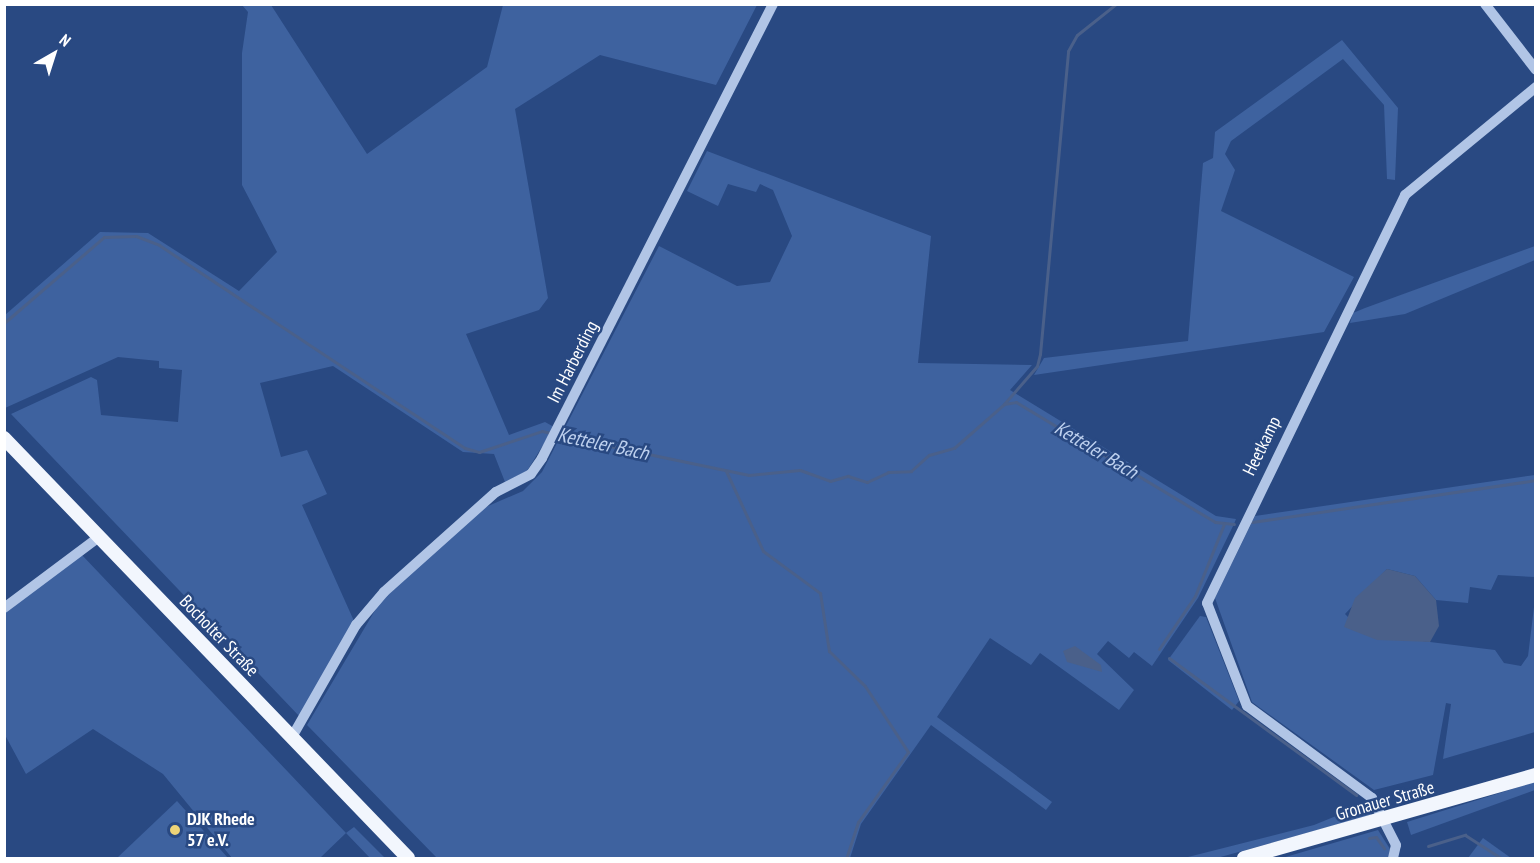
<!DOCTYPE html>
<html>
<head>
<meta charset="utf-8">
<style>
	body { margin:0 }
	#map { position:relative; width:1540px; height:863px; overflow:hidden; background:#294982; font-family:"PT Sans Narrow",sans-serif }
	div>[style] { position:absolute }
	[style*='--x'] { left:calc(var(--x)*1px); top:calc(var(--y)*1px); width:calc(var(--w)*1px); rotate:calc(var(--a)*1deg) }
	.green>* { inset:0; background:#3e629f }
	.water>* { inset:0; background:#4a608a }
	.stream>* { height:3px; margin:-1.5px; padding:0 1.5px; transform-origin:1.5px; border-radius:1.5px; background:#4a608a }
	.minor>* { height:10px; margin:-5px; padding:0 5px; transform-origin:5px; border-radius:5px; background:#b1c5e6 }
	.major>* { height:14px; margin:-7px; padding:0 7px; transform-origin:7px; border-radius:7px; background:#f2f6fd }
	.dots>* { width:16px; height:16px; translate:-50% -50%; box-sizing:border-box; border:3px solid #294982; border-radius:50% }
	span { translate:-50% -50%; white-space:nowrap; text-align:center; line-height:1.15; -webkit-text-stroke:5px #294982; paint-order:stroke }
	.street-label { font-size:18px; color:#fff }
	.poi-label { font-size:18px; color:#fff; font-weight:700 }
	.left { translate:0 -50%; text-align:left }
	.water-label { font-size:20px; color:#bdd0ee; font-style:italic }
	.frame { position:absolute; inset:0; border:6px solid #fff; pointer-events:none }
	.north { position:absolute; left:24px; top:24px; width:60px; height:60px; -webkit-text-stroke:4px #294982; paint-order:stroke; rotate:39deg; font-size:16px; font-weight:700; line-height:24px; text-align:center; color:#fff }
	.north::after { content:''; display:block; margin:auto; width:21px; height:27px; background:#fff; clip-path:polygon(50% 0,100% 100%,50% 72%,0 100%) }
</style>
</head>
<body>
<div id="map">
	<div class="green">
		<div style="clip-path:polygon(242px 5px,271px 5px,367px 154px,487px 67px,503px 5px,757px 5px,716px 85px,600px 55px,515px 109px,548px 298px,539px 310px,466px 334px,509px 435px,545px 422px,554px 427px,527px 471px,505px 482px,494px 454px,463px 452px,333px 366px,260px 383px,281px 457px,307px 450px,327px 494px,302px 505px,354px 621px,300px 717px,11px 414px,91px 377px,97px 380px,101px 415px,178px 422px,182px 370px,159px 368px,159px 361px,118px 357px,5px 408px,5px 315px,100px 232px,148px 233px,239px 291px,277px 252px,242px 185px,242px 53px,248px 12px)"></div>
		<div style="clip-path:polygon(1342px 40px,1398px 108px,1395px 180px,1387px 179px,1384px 105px,1343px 59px,1231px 141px,1225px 154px,1235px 170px,1221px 211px,1354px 277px,1324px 332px,1034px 375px,1044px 358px,1188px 341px,1203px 163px,1213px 158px,1215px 132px)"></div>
		<div style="clip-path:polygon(707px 151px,931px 236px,918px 363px,1032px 365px,1010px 390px,1216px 516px,1236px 519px,1234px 524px,1198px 598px,1152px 666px,1134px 652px,1129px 658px,1108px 641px,1097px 654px,1134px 690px,1119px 710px,1040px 653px,1031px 665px,990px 638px,937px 717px,1052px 802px,1046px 810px,931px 725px,861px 824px,850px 858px,437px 858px,307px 725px,380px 602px,479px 510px,523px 491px,542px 472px,659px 246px,737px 286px,770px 282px,792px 236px,773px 190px,760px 184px,756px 192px,728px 184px,718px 206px,687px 191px)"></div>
		<div style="clip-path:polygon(1535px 246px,1535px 260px,1405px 314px,1350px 323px,1353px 313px,1365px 308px)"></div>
		<div style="clip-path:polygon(1535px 475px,1535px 577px,1498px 575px,1491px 590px,1470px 587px,1468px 603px,1436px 600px,1415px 576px,1387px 569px,1345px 614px,1365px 634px,1495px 650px,1504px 663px,1521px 666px,1528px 656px,1535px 599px,1535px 732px,1443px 759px,1451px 704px,1446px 703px,1433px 775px,1374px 790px,1252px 702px,1215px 598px,1255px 516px)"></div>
		<div style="clip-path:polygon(81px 554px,346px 833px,354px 827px,385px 858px,370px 858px,346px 833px,320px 858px,232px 858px,163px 774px,93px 729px,26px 774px,5px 735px,5px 613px)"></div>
		<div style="clip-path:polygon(1200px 616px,1206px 617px,1239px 701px,1232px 710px,1168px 660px)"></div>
		<div style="clip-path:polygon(1535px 782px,1535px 790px,1411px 835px,1407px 822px)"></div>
		<div style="clip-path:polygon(177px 801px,228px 858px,117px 858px)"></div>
		<div style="clip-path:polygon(1368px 803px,1371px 815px,1217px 858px,1184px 858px,1314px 825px)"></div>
		<div style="clip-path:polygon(1378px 830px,1390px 849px,1388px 858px,1282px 858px)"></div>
		<div style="clip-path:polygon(1483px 838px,1511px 858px,1468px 858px)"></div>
	</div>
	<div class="water">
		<div style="clip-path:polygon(1387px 569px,1415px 576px,1436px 600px,1439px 626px,1430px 642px,1377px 640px,1344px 627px,1355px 598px)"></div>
		<div style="clip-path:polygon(1075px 646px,1101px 665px,1102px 672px,1067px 662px,1063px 651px)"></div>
	</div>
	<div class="stream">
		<div style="--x:4;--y:323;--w:132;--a:-40.7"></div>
		<div style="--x:104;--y:237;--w:32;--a:-2"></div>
		<div style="--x:136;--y:236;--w:25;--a:21"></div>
		<div style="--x:159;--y:245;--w:367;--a:33.6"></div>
		<div style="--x:465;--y:448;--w:15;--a:16"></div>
		<div style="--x:479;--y:452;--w:66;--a:-18.4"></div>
		<div style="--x:542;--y:431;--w:9;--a:13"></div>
		<div style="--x:1004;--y:404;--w:50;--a:-49"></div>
		<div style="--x:1037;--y:366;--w:12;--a:-76"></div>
		<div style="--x:1040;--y:354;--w:304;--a:-84.7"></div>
		<div style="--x:1068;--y:51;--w:18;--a:-61"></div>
		<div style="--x:1077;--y:35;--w:50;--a:-38.5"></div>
		<div style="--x:557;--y:435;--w:196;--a:11.8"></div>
		<div style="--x:749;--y:475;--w:51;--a:-5.6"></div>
		<div style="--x:800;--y:470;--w:32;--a:20"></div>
		<div style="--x:830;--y:481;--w:19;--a:-16"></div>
		<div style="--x:848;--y:476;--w:20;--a:18"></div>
		<div style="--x:867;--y:482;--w:23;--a:-25"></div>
		<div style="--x:888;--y:472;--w:23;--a:-2"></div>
		<div style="--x:911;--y:471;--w:24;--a:-42"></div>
		<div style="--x:929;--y:455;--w:26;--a:-16"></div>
		<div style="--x:954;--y:448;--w:67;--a:-41.3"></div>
		<div style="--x:1004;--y:404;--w:12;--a:-9"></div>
		<div style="--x:1016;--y:402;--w:232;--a:31.1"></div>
		<div style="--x:1215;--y:522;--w:19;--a:6"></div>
		<div style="--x:726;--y:471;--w:88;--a:65.2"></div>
		<div style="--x:763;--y:551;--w:71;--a:36.4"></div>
		<div style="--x:820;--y:593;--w:59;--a:81.2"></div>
		<div style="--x:829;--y:651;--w:50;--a:44.2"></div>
		<div style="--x:865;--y:686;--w:79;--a:56.9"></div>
		<div style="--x:908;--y:752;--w:86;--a:125.5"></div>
		<div style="--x:858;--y:822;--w:38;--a:108"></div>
		<div style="--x:1252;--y:522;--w:287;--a:-8.4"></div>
		<div style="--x:1159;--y:649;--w:64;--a:-55.8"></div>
		<div style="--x:1195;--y:596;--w:78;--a:-68.1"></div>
		<div style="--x:1169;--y:658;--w:232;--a:36.2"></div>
		<div style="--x:1361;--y:813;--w:8;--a:-30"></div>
		<div style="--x:1369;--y:838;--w:7;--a:-8"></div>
		<div style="--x:1376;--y:837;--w:14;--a:54"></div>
		<div style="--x:1428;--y:846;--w:39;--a:-17"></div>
		<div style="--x:1465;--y:835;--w:43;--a:32.6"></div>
	</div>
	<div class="minor">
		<div style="--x:1485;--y:4;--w:83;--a:52.3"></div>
		<div style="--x:4;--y:608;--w:119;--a:-36.8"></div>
		<div style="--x:292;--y:737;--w:129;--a:-60.3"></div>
		<div style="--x:356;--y:625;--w:43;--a:-49.7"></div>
		<div style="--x:384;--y:592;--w:150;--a:-41.8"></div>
		<div style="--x:496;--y:492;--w:39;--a:-27"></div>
		<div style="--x:531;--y:474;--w:19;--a:-55"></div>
		<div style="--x:542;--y:458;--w:509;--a:-63.03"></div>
		<div style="--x:1393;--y:858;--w:13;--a:-77"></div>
		<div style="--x:1396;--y:845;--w:53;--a:-117.1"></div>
		<div style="--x:1372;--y:798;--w:155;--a:-143.6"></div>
		<div style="--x:1247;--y:706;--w:110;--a:-111.2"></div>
		<div style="--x:1207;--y:603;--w:454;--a:-64.1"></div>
		<div style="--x:1405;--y:195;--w:170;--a:-39.5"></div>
	</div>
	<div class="major">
		<div style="--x:4;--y:438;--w:583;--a:46.11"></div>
		<div style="--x:1244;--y:858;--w:304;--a:-15.9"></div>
	</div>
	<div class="dots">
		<div style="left:175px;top:830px;background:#edd478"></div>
	</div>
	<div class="street-label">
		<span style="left:573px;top:362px;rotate:-63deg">Im Harberding</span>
		<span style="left:1262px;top:446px;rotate:-64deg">Heetkamp</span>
		<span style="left:219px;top:636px;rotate:46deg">Bocholter Straße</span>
		<span style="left:1385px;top:801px;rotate:-16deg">Gronauer Straße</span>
	</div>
	<div class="poi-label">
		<span class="left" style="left:187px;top:830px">DJK Rhede<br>57 e.V.</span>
	</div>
	<div class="water-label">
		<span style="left:603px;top:444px;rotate:12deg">Ketteler Bach</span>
		<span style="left:1096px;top:450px;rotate:31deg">Ketteler Bach</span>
	</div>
	<div class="frame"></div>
	<div class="north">N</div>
</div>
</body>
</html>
